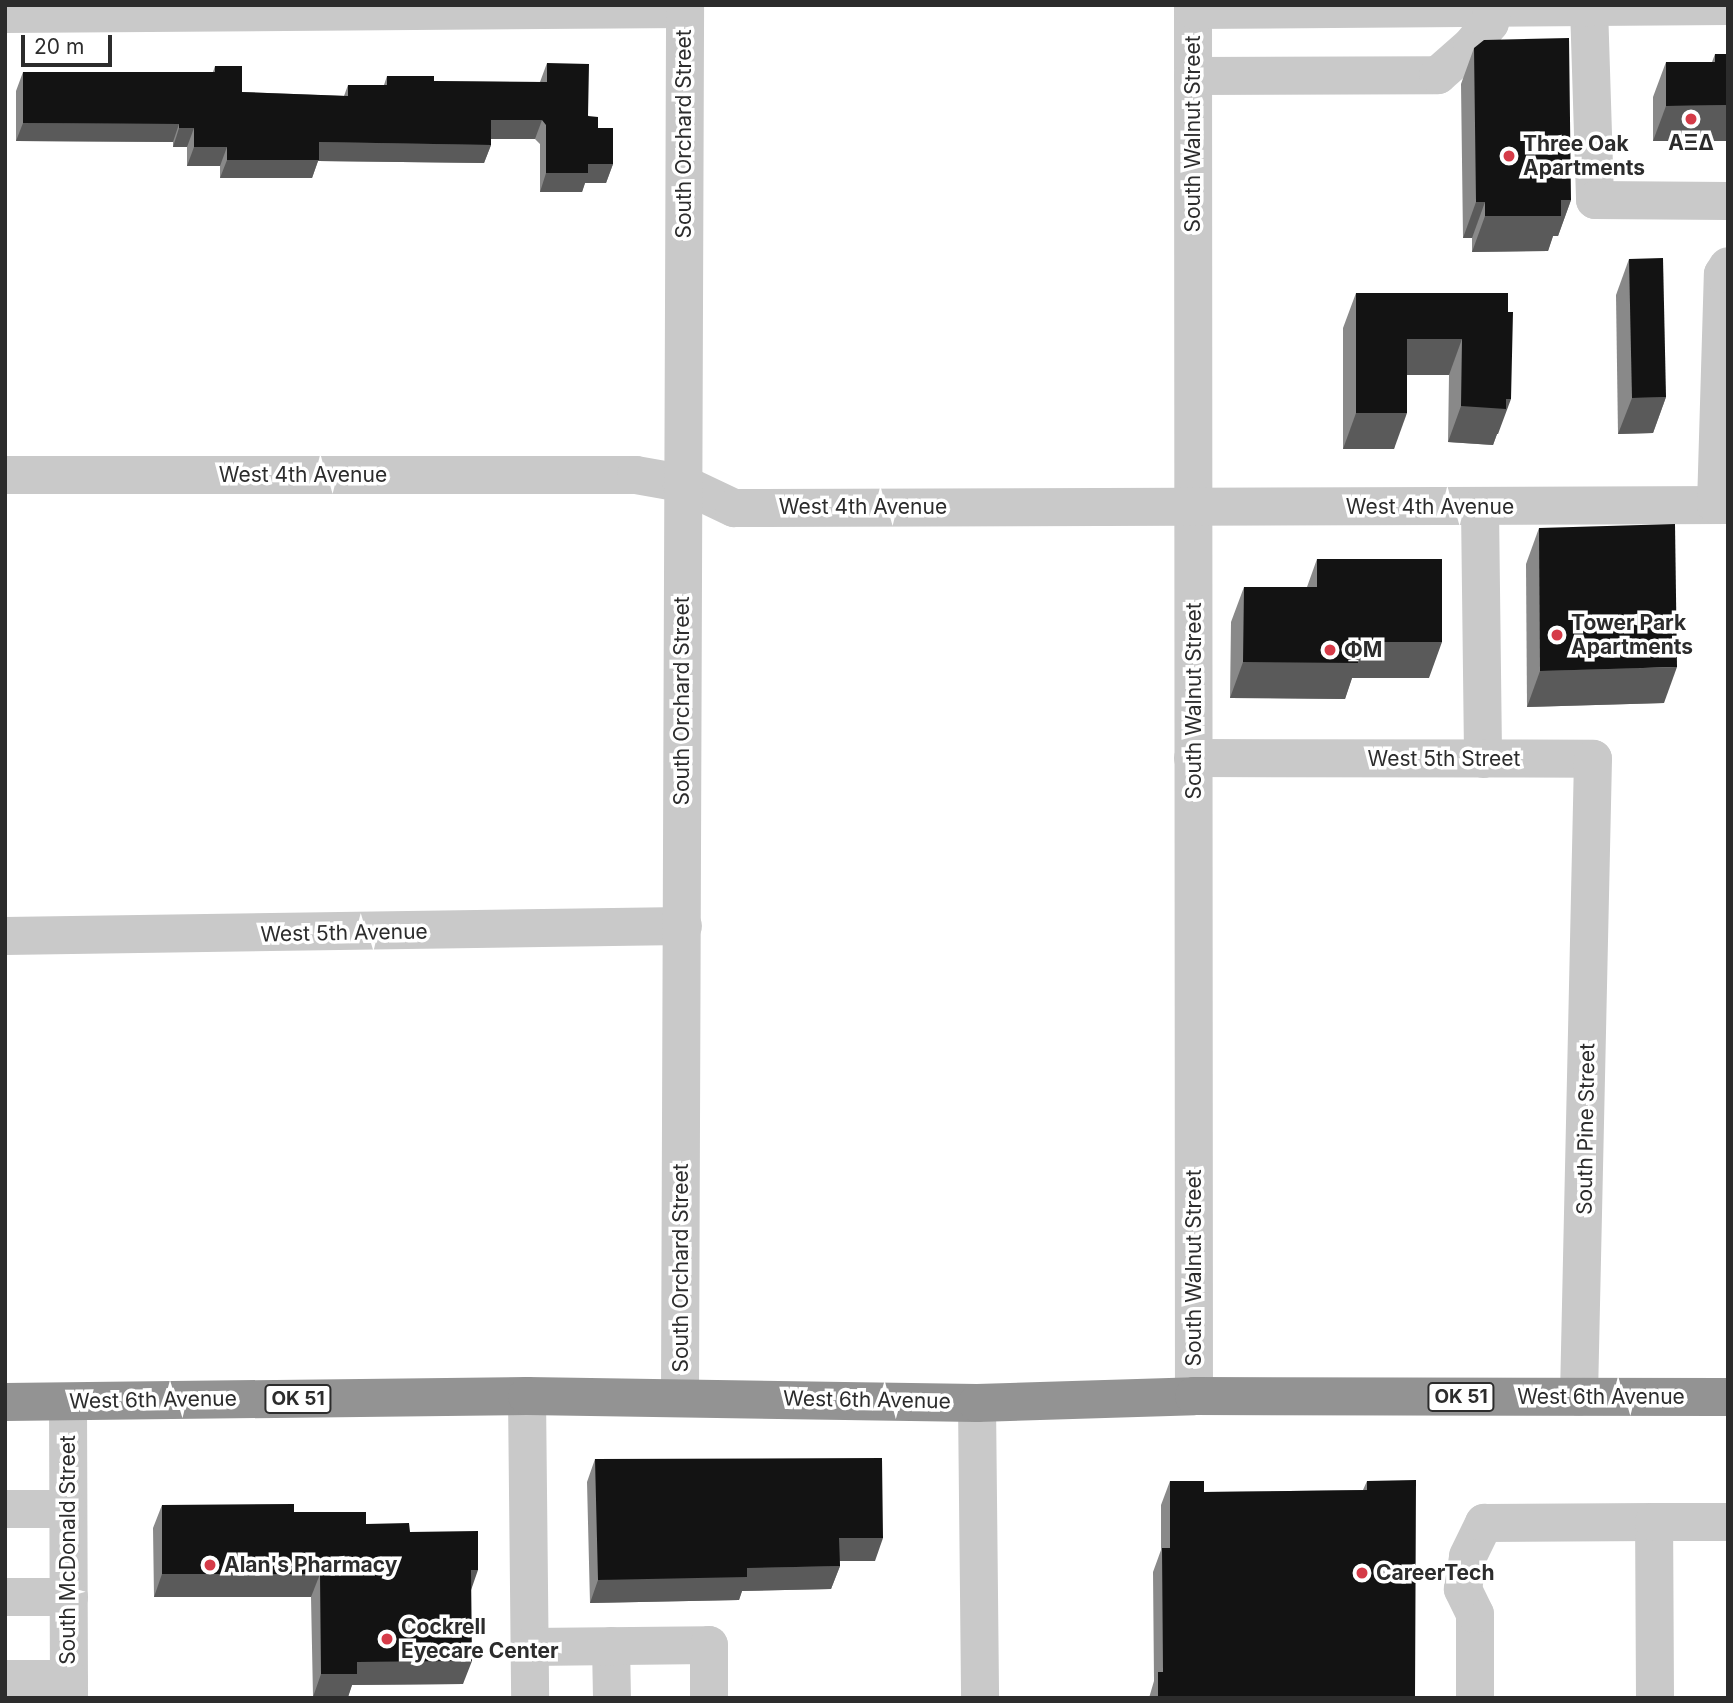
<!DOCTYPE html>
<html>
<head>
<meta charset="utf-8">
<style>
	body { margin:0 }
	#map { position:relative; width:1733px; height:1703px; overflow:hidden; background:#fff; font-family:Inter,sans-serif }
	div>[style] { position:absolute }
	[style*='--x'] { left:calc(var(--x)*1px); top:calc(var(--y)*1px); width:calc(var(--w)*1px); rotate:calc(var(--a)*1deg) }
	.minor>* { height:38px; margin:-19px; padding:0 19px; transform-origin:19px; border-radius:19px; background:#c9c9c9 }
	.highway>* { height:38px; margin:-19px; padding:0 19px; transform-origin:19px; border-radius:19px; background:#939393 }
	.wall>* { inset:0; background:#898989 }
	.shaded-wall>* { inset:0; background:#5a5a5a }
	.building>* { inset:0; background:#131313 }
	.dots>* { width:19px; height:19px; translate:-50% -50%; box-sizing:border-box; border:4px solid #fff; border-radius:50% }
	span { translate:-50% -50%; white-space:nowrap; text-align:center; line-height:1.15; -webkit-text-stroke:7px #fff; paint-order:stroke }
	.shield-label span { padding:2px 5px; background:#fff; border:2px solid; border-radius:5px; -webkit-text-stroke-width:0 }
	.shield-label { font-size:19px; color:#2c2c2c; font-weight:700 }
	.street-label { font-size:21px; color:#2c2c2c }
	.poi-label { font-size:21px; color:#2c2c2c; font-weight:700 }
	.left { translate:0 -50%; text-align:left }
	.frame { position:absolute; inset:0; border:7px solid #2c2c2c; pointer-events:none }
	.scale { position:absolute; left:21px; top:35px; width:91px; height:32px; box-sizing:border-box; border:4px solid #2c2c2c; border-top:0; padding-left:9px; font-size:21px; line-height:24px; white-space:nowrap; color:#2c2c2c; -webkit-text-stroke:5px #fff; paint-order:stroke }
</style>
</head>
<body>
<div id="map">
	<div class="minor">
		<div style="--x:1193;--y:5;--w:1391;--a:89.96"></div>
		<div style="--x:1589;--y:7;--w:193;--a:88.2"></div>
		<div style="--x:1595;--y:200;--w:133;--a:0.4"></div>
		<div style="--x:1193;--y:10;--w:535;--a:-0.43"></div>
		<div style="--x:5;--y:14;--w:680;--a:-0.42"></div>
		<div style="--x:1193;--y:76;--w:245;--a:-0.2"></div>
		<div style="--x:1438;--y:75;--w:45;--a:-41.4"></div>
		<div style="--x:1472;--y:45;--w:28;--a:-51"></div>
		<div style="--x:1490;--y:23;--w:15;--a:-79"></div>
		<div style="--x:5;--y:475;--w:631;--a:0"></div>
		<div style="--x:636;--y:475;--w:46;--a:10.1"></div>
		<div style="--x:681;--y:483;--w:59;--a:25.3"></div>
		<div style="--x:734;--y:508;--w:994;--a:-0.17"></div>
		<div style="--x:1716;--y:505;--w:231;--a:-88.3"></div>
		<div style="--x:1723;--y:274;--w:9;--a:-58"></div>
		<div style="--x:1480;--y:508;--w:251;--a:89.3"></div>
		<div style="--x:1193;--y:758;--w:400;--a:0.1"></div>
		<div style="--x:1593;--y:759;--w:638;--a:91.26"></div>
		<div style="--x:5;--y:936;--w:678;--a:-0.85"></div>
		<div style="--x:527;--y:1396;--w:302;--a:89.4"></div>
		<div style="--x:680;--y:1396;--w:1391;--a:-89.79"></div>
		<div style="--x:68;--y:1402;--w:296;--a:89.8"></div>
		<div style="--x:977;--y:1403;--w:295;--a:89.4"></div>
		<div style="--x:5;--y:1509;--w:63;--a:0"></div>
		<div style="--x:5;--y:1597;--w:64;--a:0"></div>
		<div style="--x:611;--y:1646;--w:52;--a:88.9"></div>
		<div style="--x:530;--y:1647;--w:179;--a:-0.6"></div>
		<div style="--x:709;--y:1645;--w:53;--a:90"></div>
		<div style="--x:5;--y:1679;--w:64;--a:0"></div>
		<div style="--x:1475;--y:1698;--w:84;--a:-90"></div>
		<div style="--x:1475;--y:1614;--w:28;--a:-116"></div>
		<div style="--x:1463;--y:1589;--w:33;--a:-81"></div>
		<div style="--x:1468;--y:1556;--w:37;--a:-64"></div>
		<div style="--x:1484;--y:1523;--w:170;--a:-0.3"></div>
		<div style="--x:1655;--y:1698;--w:176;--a:-90.3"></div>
		<div style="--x:1654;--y:1522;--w:74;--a:0"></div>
	</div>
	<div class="highway">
		<div style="--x:5;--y:1402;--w:522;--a:-0.66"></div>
		<div style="--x:527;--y:1396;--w:450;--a:0.9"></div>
		<div style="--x:977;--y:1403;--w:217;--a:-1.8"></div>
		<div style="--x:1194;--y:1396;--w:534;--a:0.11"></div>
	</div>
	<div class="wall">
		<div style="clip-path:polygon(1474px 48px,1571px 200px,1558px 236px,1553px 236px,1548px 251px,1472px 252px,1472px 238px,1463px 238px,1461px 84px)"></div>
		<div style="clip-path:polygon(1715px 54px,1728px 54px,1728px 141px,1653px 141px,1653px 97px,1666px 62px,1712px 62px)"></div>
		<div style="clip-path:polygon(547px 63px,598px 128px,613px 164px,606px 183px,585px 183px,582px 192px,540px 192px,540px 144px,535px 139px,491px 139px,491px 145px,484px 163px,318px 161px,312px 178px,220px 178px,220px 166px,187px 166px,187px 147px,173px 147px,173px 142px,16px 141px,16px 91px,23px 72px,213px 72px,215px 66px,242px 92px,344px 96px,348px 85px,384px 85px,387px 76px,434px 81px,540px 82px)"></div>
		<div style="clip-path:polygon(1629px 259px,1666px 397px,1653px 433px,1618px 434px,1616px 295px)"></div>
		<div style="clip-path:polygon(1356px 293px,1508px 293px,1498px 434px,1497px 434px,1493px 445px,1448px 442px,1449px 375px,1407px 375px,1394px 449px,1343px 449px,1343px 328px)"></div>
		<div style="clip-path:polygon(1539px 528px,1664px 703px,1527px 707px,1526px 564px)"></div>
		<div style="clip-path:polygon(1317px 559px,1429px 678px,1352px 678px,1345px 699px,1230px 698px,1231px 622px,1244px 587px,1307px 587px)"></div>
		<div style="clip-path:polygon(595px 1459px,875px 1561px,840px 1561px,840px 1566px,831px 1589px,742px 1591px,739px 1600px,590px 1603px,587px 1482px)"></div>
		<div style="clip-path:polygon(1170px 1481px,1204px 1492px,1363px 1490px,1367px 1481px,1415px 1698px,1149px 1698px,1154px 1681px,1153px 1572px,1161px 1550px,1161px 1505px)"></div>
		<div style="clip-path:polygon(162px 1505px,294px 1512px,410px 1532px,471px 1590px,463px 1684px,352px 1685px,348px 1697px,313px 1697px,311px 1597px,154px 1597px,153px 1528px)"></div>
	</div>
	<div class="shaded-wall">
		<div style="clip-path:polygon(1728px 105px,1728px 141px,1653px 141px,1666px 106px)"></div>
		<div style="clip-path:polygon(491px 120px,542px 120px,535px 139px,484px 139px)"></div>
		<div style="clip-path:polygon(23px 123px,179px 124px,173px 142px,16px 141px)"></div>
		<div style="clip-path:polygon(179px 128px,194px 128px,187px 147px,173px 147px)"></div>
		<div style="clip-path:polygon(319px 142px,491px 145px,484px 163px,318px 161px,312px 178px,220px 178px,227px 160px)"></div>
		<div style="clip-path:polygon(194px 147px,227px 147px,220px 166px,187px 166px)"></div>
		<div style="clip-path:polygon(588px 164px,613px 164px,606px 183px,585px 183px,582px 192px,540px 192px,546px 173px)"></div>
		<div style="clip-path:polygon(1561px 200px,1571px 200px,1558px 236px,1553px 236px,1548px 251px,1472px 252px,1485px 216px)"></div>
		<div style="clip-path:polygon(1476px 202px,1485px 202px,1472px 238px,1463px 238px)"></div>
		<div style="clip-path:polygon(1407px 339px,1462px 339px,1449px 375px,1394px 375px)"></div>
		<div style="clip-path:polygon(1666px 397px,1653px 433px,1618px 434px,1632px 398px)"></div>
		<div style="clip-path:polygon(1506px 399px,1511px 399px,1498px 434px,1497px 434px,1493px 445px,1448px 442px,1461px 406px)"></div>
		<div style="clip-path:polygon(1356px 413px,1407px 413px,1394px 449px,1343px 449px)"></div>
		<div style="clip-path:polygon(1358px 642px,1442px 642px,1429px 678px,1352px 678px,1345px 699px,1230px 698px,1243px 662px)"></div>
		<div style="clip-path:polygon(1677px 667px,1664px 703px,1527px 707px,1540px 671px)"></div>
		<div style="clip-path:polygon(839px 1538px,883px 1538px,875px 1561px,831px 1561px)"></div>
		<div style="clip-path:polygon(840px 1566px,831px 1589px,742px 1591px,739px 1600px,590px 1603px,598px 1580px,747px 1568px)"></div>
		<div style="clip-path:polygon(471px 1570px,478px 1570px,470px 1593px)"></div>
		<div style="clip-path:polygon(162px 1574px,320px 1574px,311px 1597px,154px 1597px)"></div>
		<div style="clip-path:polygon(472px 1661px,463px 1684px,352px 1685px,348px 1697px,313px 1697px,321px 1674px,357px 1662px)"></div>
	</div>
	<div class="building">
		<div style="clip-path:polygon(1569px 38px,1571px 200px,1561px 200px,1561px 216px,1485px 216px,1485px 202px,1476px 202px,1474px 48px,1484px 40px)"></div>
		<div style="clip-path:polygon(1715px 54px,1728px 54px,1728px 105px,1666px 106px,1666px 62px,1715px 62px)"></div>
		<div style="clip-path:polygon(547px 63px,589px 64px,588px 116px,598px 117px,598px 128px,613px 128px,613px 164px,588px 164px,588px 173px,546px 173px,546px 125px,542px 120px,491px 120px,491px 145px,319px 142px,319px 160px,227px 160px,227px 147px,194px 147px,194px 128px,179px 128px,179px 124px,23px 123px,23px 72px,215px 72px,215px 66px,242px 66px,242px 92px,348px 96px,348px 85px,387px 85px,387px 76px,434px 76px,434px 81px,547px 82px)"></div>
		<div style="clip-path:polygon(1663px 258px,1666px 397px,1632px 398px,1629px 259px)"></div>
		<div style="clip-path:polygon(1356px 293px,1508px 293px,1508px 312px,1513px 312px,1511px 399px,1506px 399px,1506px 409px,1461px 406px,1462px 339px,1407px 339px,1407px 413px,1356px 413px)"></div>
		<div style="clip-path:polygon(1675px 524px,1677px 667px,1540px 671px,1539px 528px)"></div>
		<div style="clip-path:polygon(1317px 559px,1442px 559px,1442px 642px,1358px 642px,1358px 663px,1243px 662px,1244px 587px,1317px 587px)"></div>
		<div style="clip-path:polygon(882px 1458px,883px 1538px,839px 1538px,840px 1566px,747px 1568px,747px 1577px,598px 1580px,595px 1459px)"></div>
		<div style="clip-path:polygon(1416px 1480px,1415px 1698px,1158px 1698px,1158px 1672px,1163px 1672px,1162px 1548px,1170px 1548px,1170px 1481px,1204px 1481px,1204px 1492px,1367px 1490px,1367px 1481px)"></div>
		<div style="clip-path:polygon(294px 1504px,294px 1512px,366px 1512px,366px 1524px,409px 1523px,410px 1532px,478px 1531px,478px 1570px,471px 1570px,472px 1661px,357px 1662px,357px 1674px,321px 1674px,320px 1574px,162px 1574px,162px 1505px)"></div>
	</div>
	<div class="dots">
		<div style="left:1691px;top:119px;background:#d53b48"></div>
		<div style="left:1509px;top:156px;background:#d53b48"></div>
		<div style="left:1557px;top:635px;background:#d53b48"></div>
		<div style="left:1330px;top:650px;background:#d53b48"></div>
		<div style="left:210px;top:1565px;background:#d53b48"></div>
		<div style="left:1362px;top:1573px;background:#d53b48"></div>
		<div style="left:387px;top:1639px;background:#d53b48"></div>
	</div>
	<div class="shield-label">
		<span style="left:1461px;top:1397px">OK 51</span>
		<span style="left:298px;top:1399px">OK 51</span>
	</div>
	<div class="street-label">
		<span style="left:684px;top:134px;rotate:-90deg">South Orchard Street</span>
		<span style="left:1193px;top:134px;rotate:-90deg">South Walnut Street</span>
		<span style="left:303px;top:475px">West 4th Avenue</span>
		<span style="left:863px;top:507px">West 4th Avenue</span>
		<span style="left:1430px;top:507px">West 4th Avenue</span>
		<span style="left:682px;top:701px;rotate:-90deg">South Orchard Street</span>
		<span style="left:1194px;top:701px;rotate:-90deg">South Walnut Street</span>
		<span style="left:1444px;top:759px">West 5th Street</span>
		<span style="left:344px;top:933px;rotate:-1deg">West 5th Avenue</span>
		<span style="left:1586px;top:1129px;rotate:-89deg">South Pine Street</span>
		<span style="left:681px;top:1268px;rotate:-90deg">South Orchard Street</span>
		<span style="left:1194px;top:1268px;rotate:-90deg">South Walnut Street</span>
		<span style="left:1601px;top:1397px">West 6th Avenue</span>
		<span style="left:153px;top:1400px;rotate:-1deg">West 6th Avenue</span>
		<span style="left:867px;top:1400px;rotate:1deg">West 6th Avenue</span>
		<span style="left:68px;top:1550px;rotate:-90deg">South McDonald Street</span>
	</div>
	<div class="poi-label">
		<span style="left:1691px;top:143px">ΑΞΔ</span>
		<span class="left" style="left:1523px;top:156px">Three Oak<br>Apartments</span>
		<span class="left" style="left:1571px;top:635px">Tower Park<br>Apartments</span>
		<span class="left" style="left:1344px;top:650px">ΦΜ</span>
		<span class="left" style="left:224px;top:1565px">Alan's Pharmacy</span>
		<span class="left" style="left:1376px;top:1573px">CareerTech</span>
		<span class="left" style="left:401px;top:1639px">Cockrell<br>Eyecare Center</span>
	</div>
	<div class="frame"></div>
	<div class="scale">20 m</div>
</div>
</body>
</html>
